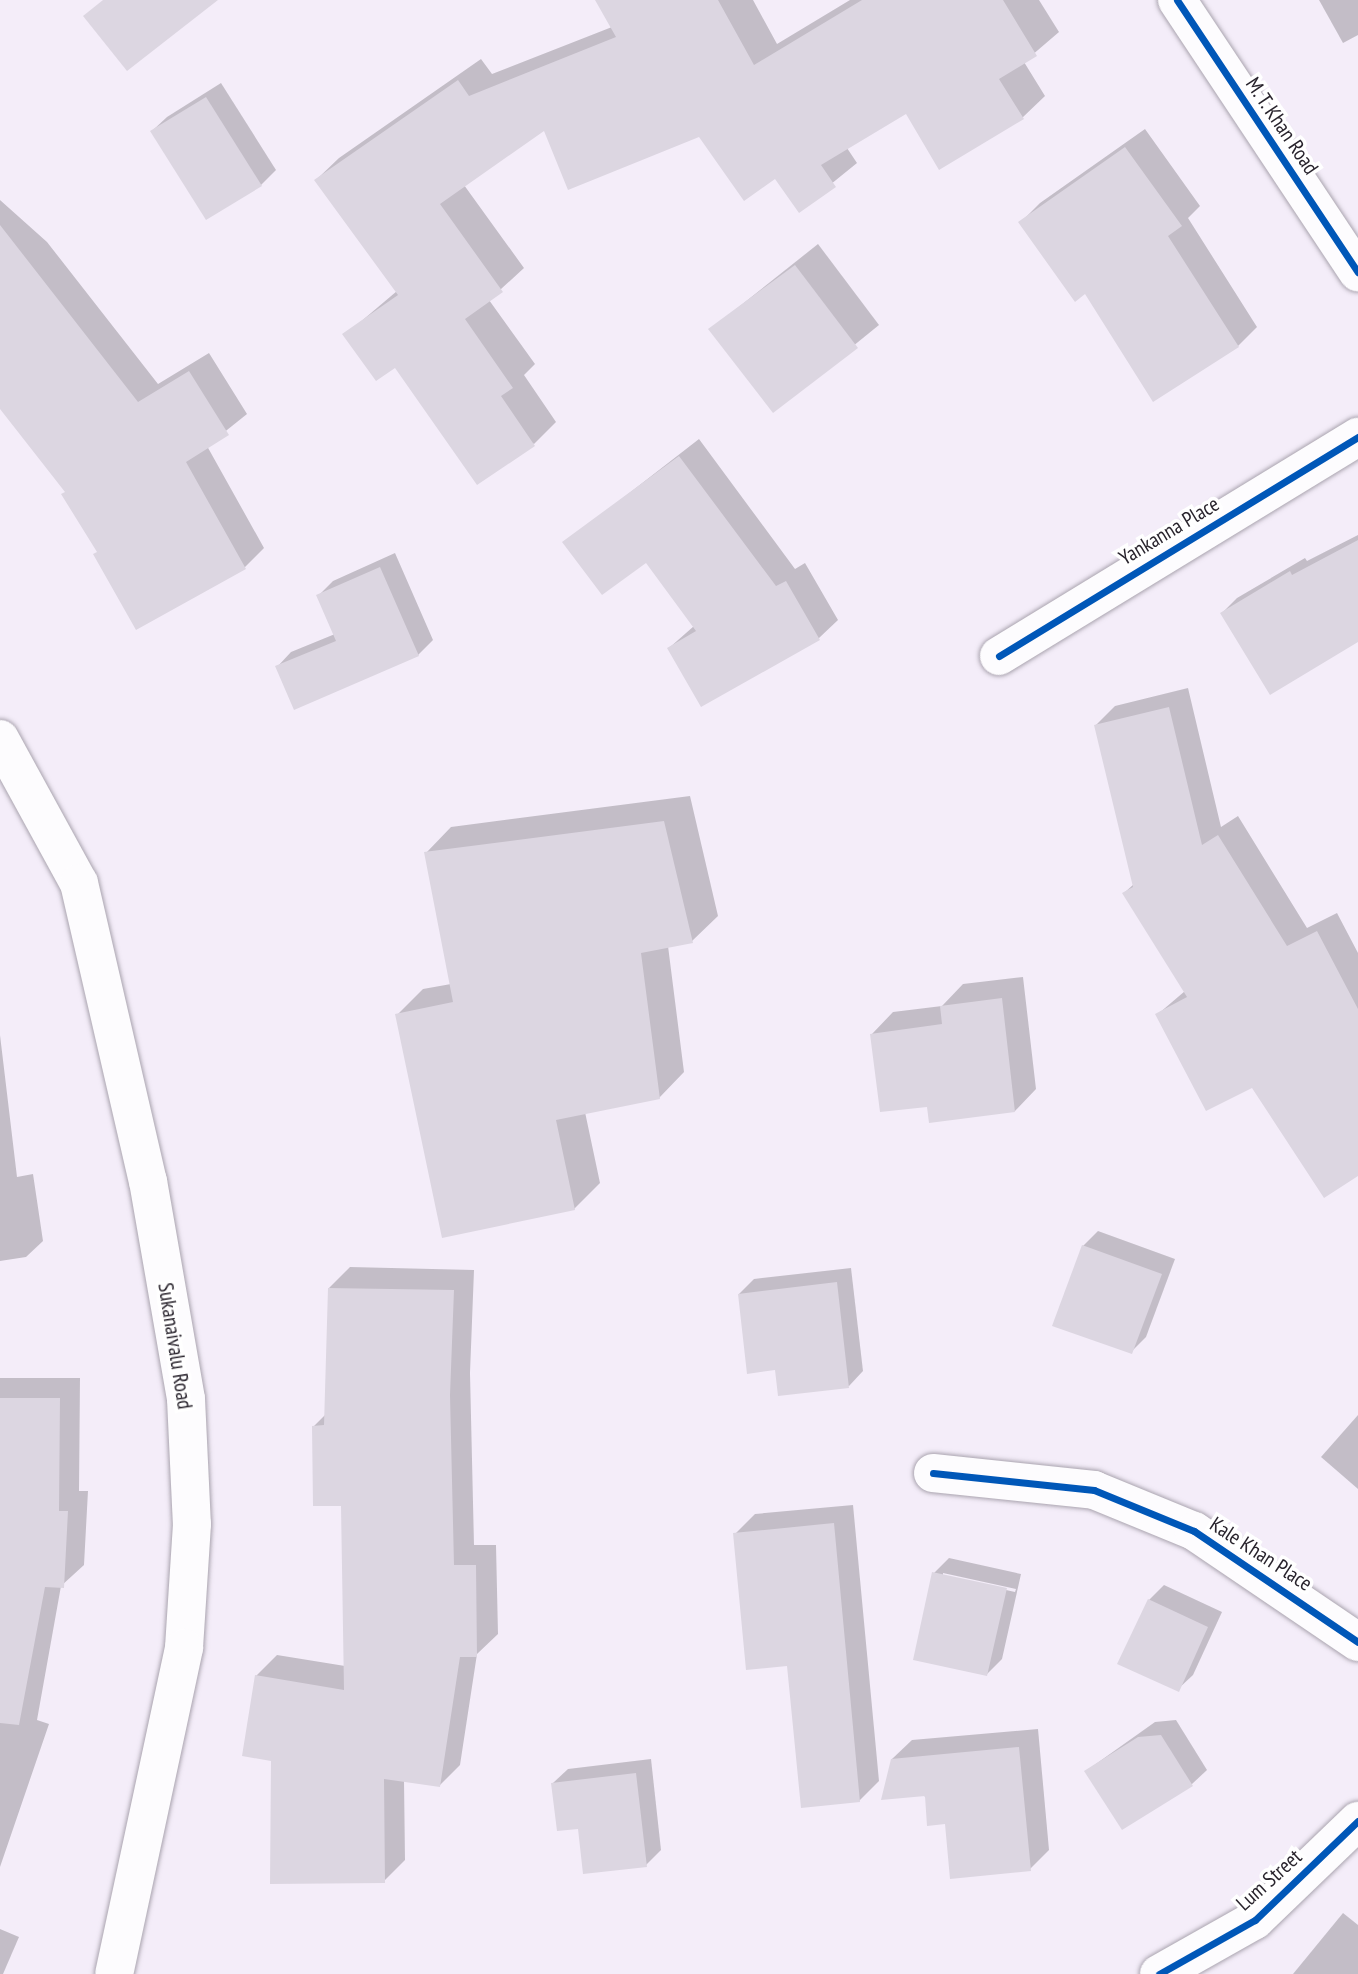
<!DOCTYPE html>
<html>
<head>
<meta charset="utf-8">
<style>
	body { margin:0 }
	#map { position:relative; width:1358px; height:1974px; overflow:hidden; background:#f4edf9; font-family:"PT Sans Narrow",sans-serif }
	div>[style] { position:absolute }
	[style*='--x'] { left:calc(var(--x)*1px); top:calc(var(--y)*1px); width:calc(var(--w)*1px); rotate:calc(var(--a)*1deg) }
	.shadow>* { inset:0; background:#0003 }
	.building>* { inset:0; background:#dcd6e1 }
	.roads { filter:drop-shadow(0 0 2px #aaa4af) drop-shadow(0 0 2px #aaa4af) }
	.street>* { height:38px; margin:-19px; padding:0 19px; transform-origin:19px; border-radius:19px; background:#fdfcfe }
	.secondary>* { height:38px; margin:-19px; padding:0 19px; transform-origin:19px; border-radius:19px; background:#fdfcfe }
	.cycleway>* { height:7px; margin:-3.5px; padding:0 3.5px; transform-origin:3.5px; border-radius:3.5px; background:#0057b8 }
	span { translate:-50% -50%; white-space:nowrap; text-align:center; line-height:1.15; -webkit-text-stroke:7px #fff; paint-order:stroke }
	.street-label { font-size:21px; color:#29242d }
</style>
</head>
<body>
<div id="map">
	<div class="shadow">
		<div style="clip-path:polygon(597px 0,753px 0,777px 44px,850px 0,1039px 0,1059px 32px,1024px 62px,1045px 96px,1022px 118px,907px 112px,847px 148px,857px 163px,799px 210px,776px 176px,700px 135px,545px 129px,464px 185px,524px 268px,489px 300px,535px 364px,524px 375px,556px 422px,534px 444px,345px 335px,397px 291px,316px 180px,339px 158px,481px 59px,492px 74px,612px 27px)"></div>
		<div style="clip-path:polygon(1319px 0,1358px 0,1358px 35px,1343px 43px)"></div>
		<div style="clip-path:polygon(221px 83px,276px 170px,261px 185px,152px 131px,167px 117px)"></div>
		<div style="clip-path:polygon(1145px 129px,1200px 206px,1188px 218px,1257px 327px,1238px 346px,1085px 292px,1021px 222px,1040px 203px)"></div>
		<div style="clip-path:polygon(0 200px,47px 242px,158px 384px,209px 353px,247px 414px,207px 446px,264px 548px,245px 567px,137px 628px,67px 491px,0 406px)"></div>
		<div style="clip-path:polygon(818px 244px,879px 325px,773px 411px,711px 329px)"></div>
		<div style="clip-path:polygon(699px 439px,795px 569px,805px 563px,838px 620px,819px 638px,669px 648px,694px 626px,646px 561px,565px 543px)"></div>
		<div style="clip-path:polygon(1358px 535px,1358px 635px,1222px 613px,1237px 598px,1305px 558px,1307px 561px)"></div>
		<div style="clip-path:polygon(395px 553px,433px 640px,418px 655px,277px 667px,291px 652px,335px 634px,318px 596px,333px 581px)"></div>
		<div style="clip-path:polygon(1188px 688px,1221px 827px,1238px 816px,1307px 928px,1337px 913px,1358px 953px,1358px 1174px,1253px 1086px,1158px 1014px,1185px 991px,1124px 893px,1134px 884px,1096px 725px,1115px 706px)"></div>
		<div style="clip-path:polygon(690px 796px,718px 916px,692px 941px,668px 946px,684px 1072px,659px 1098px,585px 1112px,600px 1183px,574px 1209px,397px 1015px,423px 989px,451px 984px,426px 853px,451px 827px)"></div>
		<div style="clip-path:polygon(1023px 977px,1036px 1089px,1015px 1111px,928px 1105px,872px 1034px,893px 1012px,942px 1006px,963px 984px)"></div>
		<div style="clip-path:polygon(0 1035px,17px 1177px,33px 1174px,43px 1241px,26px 1257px,0 1261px)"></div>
		<div style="clip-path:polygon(1098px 1231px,1175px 1259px,1146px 1337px,1131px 1352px,1083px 1246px)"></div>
		<div style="clip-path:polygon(350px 1267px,474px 1270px,470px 1373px,474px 1545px,496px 1545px,498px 1634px,477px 1654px,460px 1765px,439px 1786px,404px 1780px,405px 1860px,384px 1881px,272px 1759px,256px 1676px,277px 1655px,345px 1666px,343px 1504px,314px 1426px,326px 1414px,329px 1288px)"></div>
		<div style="clip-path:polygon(851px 1268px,863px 1371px,849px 1386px,777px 1368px,739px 1294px,754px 1279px)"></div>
		<div style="clip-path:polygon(0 1378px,80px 1378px,79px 1491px,88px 1491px,84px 1565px,61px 1586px,37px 1720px,49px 1724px,0 1867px)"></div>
		<div style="clip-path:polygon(1358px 1415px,1358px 1489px,1321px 1457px)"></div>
		<div style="clip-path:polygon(853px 1505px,879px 1781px,859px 1801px,789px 1664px,735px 1534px,755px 1514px)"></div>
		<div style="clip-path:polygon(evenodd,949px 1558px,1021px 1574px,1002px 1659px,987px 1674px,934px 1573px,949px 1558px,943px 1573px,1016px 1589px,1015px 1592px,943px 1576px,943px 1573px)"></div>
		<div style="clip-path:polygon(1164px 1585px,1222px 1612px,1193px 1675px,1178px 1689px,1149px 1600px)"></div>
		<div style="clip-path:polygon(1176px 1720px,1207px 1770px,1192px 1784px,1123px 1828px,1086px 1771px,1155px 1722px)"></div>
		<div style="clip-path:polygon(1038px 1729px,1049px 1850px,1030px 1869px,947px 1822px,892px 1759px,912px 1740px)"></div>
		<div style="clip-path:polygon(651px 1759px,661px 1850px,646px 1865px,553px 1783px,568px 1769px)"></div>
		<div style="clip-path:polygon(1343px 1913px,1358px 1925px,1358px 1974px,1293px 1974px)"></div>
		<div style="clip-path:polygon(0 1929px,19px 1937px,3px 1974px,0 1974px)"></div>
	</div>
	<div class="building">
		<div style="clip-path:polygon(103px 0,218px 0,127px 71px,83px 16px)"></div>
		<div style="clip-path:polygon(595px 0,718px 0,754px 65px,862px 0,1003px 0,1037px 56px,999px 79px,1024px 119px,939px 170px,906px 114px,821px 165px,836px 187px,799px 213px,775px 179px,744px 201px,699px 137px,568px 190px,544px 131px,440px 204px,503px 292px,465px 319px,513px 388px,501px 396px,535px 446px,477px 485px,395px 368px,376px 381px,342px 334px,398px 295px,314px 180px,458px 80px,469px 96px,616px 37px)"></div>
		<div style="clip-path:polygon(206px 97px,262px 186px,206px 220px,150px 131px)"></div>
		<div style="clip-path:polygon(1125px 147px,1182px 226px,1168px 236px,1239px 347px,1153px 402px,1085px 294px,1075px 302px,1018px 222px)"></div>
		<div style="clip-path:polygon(0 225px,138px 402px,189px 371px,229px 435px,186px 462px,246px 569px,136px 630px,93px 554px,97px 552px,61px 494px,65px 492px,0 409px)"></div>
		<div style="clip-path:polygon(795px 265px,858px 348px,773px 413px,708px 329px)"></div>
		<div style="clip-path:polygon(679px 456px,776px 586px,786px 581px,820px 640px,701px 707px,667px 648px,696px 631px,646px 563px,602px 595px,562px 542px)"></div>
		<div style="clip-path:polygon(1358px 540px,1358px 642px,1270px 695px,1220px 613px,1290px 571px,1292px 575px)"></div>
		<div style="clip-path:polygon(380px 567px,419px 656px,294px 710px,275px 666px,336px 641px,316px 595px)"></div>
		<div style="clip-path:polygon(1169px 707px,1202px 845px,1218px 835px,1287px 946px,1317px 931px,1358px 1009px,1358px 1176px,1324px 1198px,1252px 1088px,1206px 1111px,1155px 1014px,1187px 997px,1122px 893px,1133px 887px,1094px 725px)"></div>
		<div style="clip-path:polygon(664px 821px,693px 943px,641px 953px,660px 1099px,556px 1120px,575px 1210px,442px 1238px,395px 1014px,453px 1002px,424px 852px)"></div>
		<div style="clip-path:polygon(1002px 998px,1015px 1112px,929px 1123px,927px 1107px,880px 1112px,870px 1034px,942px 1024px,940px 1006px)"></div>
		<div style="clip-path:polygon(1082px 1245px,1162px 1274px,1132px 1354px,1052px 1326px)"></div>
		<div style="clip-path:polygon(837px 1282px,849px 1388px,778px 1396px,775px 1370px,747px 1374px,738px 1294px)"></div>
		<div style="clip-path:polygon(328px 1288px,454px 1290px,450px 1395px,454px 1565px,476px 1565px,477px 1657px,460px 1657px,440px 1787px,384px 1779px,385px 1883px,270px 1884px,271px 1761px,242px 1756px,255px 1675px,344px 1690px,341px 1506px,313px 1506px,312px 1426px,324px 1425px)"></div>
		<div style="clip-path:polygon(0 1398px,60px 1398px,59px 1511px,68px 1511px,64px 1588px,45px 1587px,19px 1725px,0 1723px)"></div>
		<div style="clip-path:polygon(834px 1523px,860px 1802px,801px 1808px,787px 1666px,746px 1670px,733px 1533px)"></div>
		<div style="clip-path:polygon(932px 1572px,1007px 1588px,987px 1676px,913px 1660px)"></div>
		<div style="clip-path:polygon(1148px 1599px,1208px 1627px,1179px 1692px,1117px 1664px)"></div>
		<div style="clip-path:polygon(1161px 1735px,1193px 1786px,1122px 1830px,1084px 1771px,1138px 1737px)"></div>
		<div style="clip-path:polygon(1019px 1747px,1031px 1871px,950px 1879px,945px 1824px,927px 1826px,925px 1796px,881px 1800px,891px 1759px)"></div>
		<div style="clip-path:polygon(636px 1773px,647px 1867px,583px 1874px,578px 1829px,557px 1831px,551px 1783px)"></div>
	</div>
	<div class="roads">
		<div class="street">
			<div style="--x:1177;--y:0;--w:327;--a:56.4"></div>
			<div style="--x:999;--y:656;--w:421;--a:-31.4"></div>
			<div style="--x:933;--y:1473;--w:162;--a:6"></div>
			<div style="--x:1094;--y:1490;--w:108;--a:22.3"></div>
			<div style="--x:1194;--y:1531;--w:198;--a:34.1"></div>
			<div style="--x:1159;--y:1974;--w:110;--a:-29.4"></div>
			<div style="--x:1255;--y:1920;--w:143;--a:-43.9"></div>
		</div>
		<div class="secondary">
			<div style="--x:0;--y:739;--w:164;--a:61.3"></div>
			<div style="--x:79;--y:883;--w:306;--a:77"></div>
			<div style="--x:148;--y:1181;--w:221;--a:80.1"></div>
			<div style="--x:186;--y:1399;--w:125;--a:87.3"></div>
			<div style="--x:192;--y:1524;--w:124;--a:93.7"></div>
			<div style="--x:184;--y:1648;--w:333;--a:102.1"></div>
		</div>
	</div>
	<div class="cycleway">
		<div style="--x:1177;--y:0;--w:327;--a:56.4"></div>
		<div style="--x:999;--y:656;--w:421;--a:-31.4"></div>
		<div style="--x:933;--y:1473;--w:162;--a:6"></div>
		<div style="--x:1094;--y:1490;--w:108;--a:22.3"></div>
		<div style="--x:1194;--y:1531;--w:198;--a:34.1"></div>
		<div style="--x:1159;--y:1974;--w:110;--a:-29.4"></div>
		<div style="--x:1255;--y:1920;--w:143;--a:-43.9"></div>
	</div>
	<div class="street-label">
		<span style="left:1282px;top:126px;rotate:56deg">M. T. Khan Road</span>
		<span style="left:1169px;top:531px;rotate:-31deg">Yankanna Place</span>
		<span style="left:175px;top:1346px;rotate:81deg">Sukanaivalu Road</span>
		<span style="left:1261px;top:1554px;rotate:33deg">Kale Khan Place</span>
		<span style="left:1269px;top:1880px;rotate:-42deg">Lum Street</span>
	</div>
</div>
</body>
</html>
